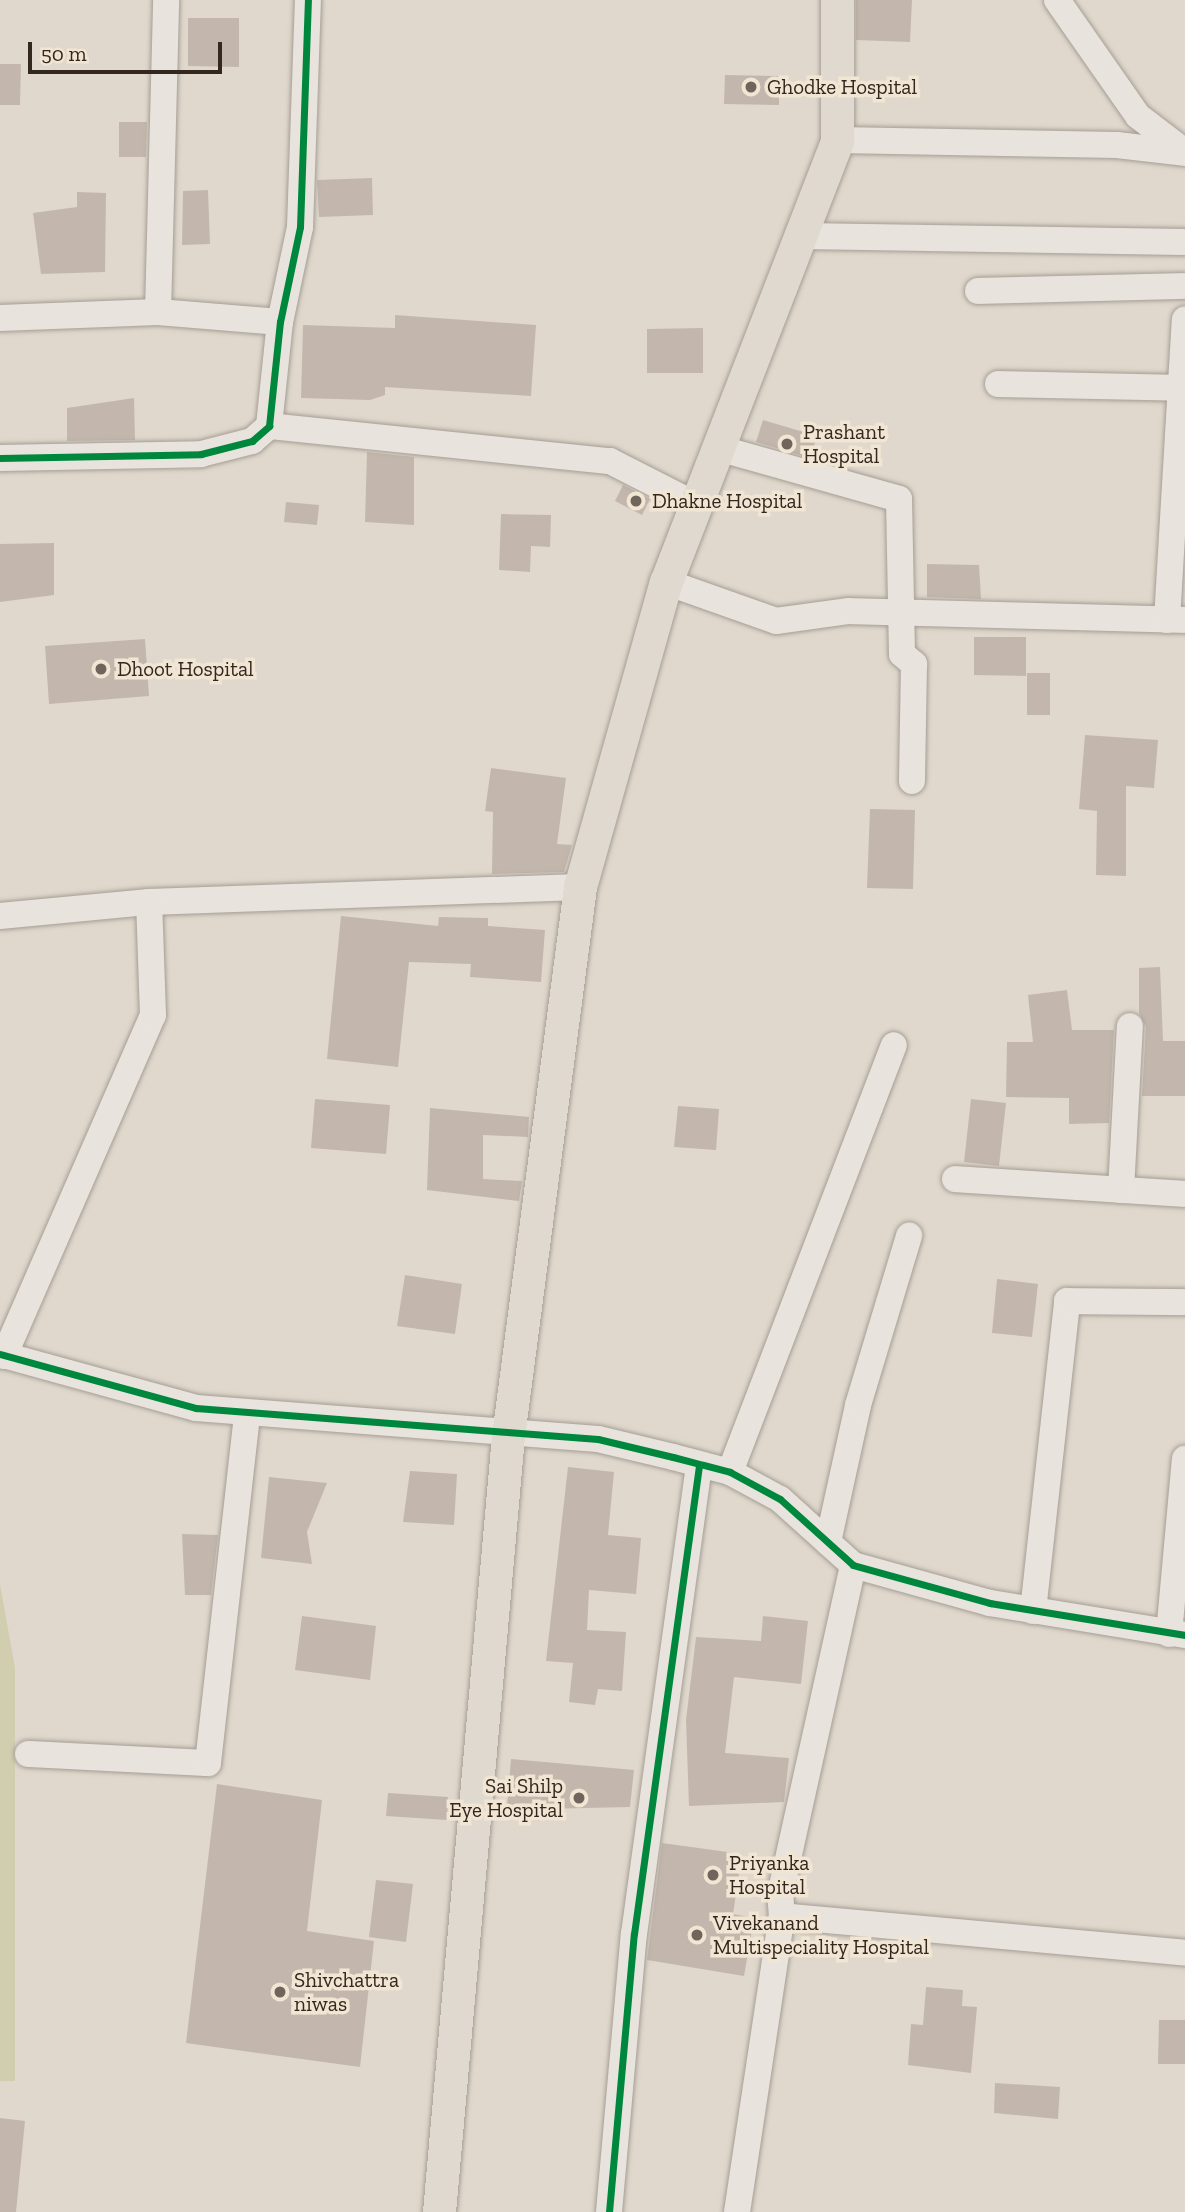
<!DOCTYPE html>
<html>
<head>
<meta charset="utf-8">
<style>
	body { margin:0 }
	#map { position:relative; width:1185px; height:2212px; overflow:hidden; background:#e0d8cc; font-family:"Zilla Slab",serif }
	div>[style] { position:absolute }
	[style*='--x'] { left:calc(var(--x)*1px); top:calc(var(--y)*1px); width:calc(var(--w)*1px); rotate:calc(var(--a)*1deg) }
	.green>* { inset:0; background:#d1ceb0 }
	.building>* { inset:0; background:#c3b7ad }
	.roads { filter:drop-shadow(0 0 2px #a59e96) drop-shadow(0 0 2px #a59e96) }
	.minor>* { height:26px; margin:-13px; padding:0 13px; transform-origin:13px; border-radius:13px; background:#e8e4dd }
	.major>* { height:33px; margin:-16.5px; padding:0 16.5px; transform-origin:16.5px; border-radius:16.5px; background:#e0d9cf }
	.cycleway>* { height:7px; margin:-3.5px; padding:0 3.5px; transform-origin:3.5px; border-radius:3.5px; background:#00873e }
	.dots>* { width:19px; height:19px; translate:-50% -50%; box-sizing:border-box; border:4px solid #f1e5d3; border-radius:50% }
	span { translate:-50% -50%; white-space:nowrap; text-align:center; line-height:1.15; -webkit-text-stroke:7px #f1e5d3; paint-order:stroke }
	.poi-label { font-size:21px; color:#33271f }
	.left { translate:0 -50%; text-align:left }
	.right { translate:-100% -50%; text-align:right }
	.scale { position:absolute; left:28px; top:42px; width:194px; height:32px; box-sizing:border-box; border:4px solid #33271f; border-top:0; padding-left:9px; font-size:21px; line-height:24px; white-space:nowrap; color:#33271f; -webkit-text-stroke:5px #f1e5d3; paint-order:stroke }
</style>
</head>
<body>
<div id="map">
	<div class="green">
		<div style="clip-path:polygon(0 1584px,15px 1668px,15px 2081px,0 2081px)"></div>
	</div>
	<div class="building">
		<div style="clip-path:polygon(856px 0,912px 0,910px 42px,856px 40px)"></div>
		<div style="clip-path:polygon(188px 18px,239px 18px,239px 67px,188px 66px)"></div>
		<div style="clip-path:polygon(0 64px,21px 64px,20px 105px,0 105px)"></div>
		<div style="clip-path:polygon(725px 75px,779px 76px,779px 105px,724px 104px)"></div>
		<div style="clip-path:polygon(119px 122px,147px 122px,146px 157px,119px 157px)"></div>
		<div style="clip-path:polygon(372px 178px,373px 215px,319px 217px,317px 180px)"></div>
		<div style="clip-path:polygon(208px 190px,210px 244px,182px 245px,183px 191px)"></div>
		<div style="clip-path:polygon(77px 192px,106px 193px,105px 272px,41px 274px,33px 213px,77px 207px)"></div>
		<div style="clip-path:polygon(395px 315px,536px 325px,531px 396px,385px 387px,385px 395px,370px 400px,301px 398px,303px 325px,395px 328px)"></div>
		<div style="clip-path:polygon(703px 328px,703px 373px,647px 373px,647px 329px)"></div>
		<div style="clip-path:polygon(134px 398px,135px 440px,67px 441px,67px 408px)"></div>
		<div style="clip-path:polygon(763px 420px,817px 436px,810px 458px,756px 442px)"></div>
		<div style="clip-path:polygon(367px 452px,414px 457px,414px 525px,365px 522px)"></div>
		<div style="clip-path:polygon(623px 485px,650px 499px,642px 515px,615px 501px)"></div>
		<div style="clip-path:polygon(286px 502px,319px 505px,317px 525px,284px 522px)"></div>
		<div style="clip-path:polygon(501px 514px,551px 515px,550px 547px,531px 546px,530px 572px,499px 570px)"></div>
		<div style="clip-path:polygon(54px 543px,54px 595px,0 602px,0 544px)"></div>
		<div style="clip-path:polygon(927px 564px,979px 565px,981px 599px,927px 597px)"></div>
		<div style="clip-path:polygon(974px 637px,1026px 637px,1026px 676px,974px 675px)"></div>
		<div style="clip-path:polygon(145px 639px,149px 696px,49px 704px,45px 646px)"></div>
		<div style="clip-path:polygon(1027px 673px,1050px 673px,1050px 715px,1027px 715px)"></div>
		<div style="clip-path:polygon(1085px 735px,1158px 740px,1154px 788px,1126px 786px,1126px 876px,1096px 875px,1097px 811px,1079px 809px)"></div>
		<div style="clip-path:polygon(491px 768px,566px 778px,557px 844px,572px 845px,564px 872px,492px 874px,493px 812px,485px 811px)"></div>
		<div style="clip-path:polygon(870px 809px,915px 810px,913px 889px,867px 888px)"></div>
		<div style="clip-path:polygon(341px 916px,438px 926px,439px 917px,488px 918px,488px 926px,545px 930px,541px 982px,470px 977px,471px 964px,409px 962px,398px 1067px,327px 1059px)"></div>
		<div style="clip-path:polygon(1160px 967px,1163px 1041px,1185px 1041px,1185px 1096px,1142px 1096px,1146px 1027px,1139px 1013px,1139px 968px)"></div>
		<div style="clip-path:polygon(1067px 990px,1072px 1030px,1114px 1030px,1109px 1123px,1069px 1124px,1069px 1098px,1006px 1097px,1007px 1042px,1033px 1042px,1028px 995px)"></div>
		<div style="clip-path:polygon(315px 1099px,390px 1105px,386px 1154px,311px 1148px)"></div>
		<div style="clip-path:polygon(971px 1099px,1006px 1103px,999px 1166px,964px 1162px)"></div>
		<div style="clip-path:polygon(678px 1106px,719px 1109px,716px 1150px,674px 1147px)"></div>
		<div style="clip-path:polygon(430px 1108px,529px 1117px,528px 1137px,483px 1135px,483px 1179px,522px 1181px,519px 1201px,427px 1190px)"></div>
		<div style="clip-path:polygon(405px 1275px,462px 1284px,455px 1334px,397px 1326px)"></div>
		<div style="clip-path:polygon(997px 1279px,1038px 1284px,1032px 1337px,992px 1333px)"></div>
		<div style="clip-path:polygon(568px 1467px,614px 1472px,608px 1535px,641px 1538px,636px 1594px,589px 1590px,587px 1630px,626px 1632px,622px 1691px,598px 1689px,595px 1705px,569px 1702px,573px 1663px,546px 1661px)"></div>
		<div style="clip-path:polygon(410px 1471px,457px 1474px,454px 1525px,403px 1522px)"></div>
		<div style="clip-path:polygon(269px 1477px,327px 1483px,307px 1532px,312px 1564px,261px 1558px)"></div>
		<div style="clip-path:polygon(182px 1534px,218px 1535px,211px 1595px,185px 1595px)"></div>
		<div style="clip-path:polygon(302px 1616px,376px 1626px,370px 1680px,295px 1670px)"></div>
		<div style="clip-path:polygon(763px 1616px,808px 1621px,801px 1684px,734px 1677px,725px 1753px,789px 1758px,784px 1802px,689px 1806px,686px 1720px,696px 1637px,761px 1641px)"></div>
		<div style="clip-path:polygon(511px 1759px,634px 1770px,630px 1807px,541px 1809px,540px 1821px,506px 1818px)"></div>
		<div style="clip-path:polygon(217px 1784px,322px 1800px,307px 1931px,374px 1941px,360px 2067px,186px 2043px)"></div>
		<div style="clip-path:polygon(388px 1793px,448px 1797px,447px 1820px,386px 1816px)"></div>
		<div style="clip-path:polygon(662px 1843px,742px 1854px,733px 1914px,754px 1918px,744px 1976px,647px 1960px)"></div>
		<div style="clip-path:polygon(376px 1880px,413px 1884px,406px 1942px,369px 1937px)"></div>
		<div style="clip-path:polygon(926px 1987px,963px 1990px,962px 2006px,977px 2007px,971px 2073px,908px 2065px,911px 2024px,923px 2025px)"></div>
		<div style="clip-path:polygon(1159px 2020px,1185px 2020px,1185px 2064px,1158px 2064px)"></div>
		<div style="clip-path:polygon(995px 2083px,1060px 2087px,1058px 2119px,994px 2113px)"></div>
		<div style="clip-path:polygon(0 2118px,25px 2121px,16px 2212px,0 2212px)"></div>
	</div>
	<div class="roads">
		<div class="minor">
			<div style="--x:1057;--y:0;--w:141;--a:55.1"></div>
			<div style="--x:1138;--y:116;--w:59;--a:37.5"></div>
			<div style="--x:837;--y:140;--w:280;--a:1"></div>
			<div style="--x:1117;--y:145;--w:68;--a:6.7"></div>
			<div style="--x:800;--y:236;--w:385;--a:0.9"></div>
			<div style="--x:978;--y:291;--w:207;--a:-1.4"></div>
			<div style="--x:158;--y:312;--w:312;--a:-88.5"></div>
			<div style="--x:0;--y:318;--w:158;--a:-2.2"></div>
			<div style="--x:158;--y:312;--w:122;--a:4.7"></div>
			<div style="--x:998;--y:384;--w:184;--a:1.2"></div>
			<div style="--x:269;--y:426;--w:343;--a:5.9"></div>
			<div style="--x:610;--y:461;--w:97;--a:27.1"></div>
			<div style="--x:718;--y:448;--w:188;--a:15.7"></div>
			<div style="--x:899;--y:499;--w:155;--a:88.9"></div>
			<div style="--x:902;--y:654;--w:16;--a:40"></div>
			<div style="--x:914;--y:664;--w:117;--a:91"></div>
			<div style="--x:0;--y:458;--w:201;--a:-1.1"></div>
			<div style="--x:201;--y:454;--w:53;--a:-14.3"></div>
			<div style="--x:252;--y:441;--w:23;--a:-41"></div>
			<div style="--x:269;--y:426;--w:105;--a:-84"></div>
			<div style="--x:280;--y:322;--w:97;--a:-78.1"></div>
			<div style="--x:300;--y:227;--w:227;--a:-88"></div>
			<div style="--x:666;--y:582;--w:117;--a:19.5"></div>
			<div style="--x:776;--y:621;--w:74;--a:-7.8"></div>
			<div style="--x:849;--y:611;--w:336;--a:1.5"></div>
			<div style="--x:1167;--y:620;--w:301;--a:-86.6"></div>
			<div style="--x:0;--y:916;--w:150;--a:-5.4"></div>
			<div style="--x:149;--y:902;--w:431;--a:-2"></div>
			<div style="--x:955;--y:1179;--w:230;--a:3.7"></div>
			<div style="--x:1121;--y:1190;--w:164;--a:-86.9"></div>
			<div style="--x:0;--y:1354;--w:203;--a:15.4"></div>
			<div style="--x:196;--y:1408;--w:403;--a:4.4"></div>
			<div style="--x:598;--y:1439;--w:77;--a:13.5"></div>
			<div style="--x:673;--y:1457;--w:59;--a:14.7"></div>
			<div style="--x:730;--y:1472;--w:57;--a:28.4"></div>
			<div style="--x:780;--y:1499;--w:98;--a:42.1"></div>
			<div style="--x:853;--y:1565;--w:142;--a:15.5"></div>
			<div style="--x:990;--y:1603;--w:198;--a:9.3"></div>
			<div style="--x:4;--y:1356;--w:372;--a:-66.4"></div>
			<div style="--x:153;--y:1015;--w:113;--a:-92"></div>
			<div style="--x:730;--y:1472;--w:457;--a:-69"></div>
			<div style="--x:828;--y:1542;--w:140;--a:-77.6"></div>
			<div style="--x:858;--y:1405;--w:177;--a:-73.2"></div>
			<div style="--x:1033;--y:1611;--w:312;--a:-83.7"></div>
			<div style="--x:1067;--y:1301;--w:118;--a:0.5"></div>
			<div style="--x:1169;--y:1634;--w:176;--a:-84.8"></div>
			<div style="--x:28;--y:1754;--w:180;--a:2.9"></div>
			<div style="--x:208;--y:1763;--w:352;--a:-83.6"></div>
			<div style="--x:782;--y:1916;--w:405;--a:5.2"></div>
			<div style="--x:609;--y:2212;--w:279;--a:-84.9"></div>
			<div style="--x:634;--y:1934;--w:474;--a:-82.1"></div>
			<div style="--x:737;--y:2212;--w:299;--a:-81.4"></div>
			<div style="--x:782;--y:1916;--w:21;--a:-95"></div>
			<div style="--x:780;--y:1895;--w:338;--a:-77.5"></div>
		</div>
		<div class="major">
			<div style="--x:439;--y:2212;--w:779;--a:-84.92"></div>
			<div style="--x:508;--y:1436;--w:554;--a:-82.53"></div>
			<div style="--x:580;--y:887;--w:317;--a:-74.3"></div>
			<div style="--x:666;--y:582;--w:474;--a:-68.8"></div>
			<div style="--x:837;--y:140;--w:140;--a:-90"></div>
		</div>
	</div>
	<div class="cycleway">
		<div style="--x:0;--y:458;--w:201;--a:-1.1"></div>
		<div style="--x:201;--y:454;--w:53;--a:-14.3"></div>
		<div style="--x:252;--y:441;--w:23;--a:-41"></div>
		<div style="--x:269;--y:426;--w:105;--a:-84"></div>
		<div style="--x:280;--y:322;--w:97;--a:-78.1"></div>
		<div style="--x:300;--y:227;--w:227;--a:-88"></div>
		<div style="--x:0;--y:1354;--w:203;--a:15.4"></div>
		<div style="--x:196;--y:1408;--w:403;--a:4.4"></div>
		<div style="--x:598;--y:1439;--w:77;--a:13.5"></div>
		<div style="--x:673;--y:1457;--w:59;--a:14.7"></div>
		<div style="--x:730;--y:1472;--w:57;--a:28.4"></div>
		<div style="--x:780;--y:1499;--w:98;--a:42.1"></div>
		<div style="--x:853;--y:1565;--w:142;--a:15.5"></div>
		<div style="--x:990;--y:1603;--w:198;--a:9.3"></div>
		<div style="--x:609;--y:2212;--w:279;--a:-84.9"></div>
		<div style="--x:634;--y:1934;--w:474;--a:-82.1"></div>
	</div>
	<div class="dots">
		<div style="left:751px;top:87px;background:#70655c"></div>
		<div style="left:787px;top:444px;background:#70655c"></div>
		<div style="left:636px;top:501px;background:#70655c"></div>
		<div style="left:101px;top:669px;background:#70655c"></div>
		<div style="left:579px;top:1798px;background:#70655c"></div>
		<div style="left:713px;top:1875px;background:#70655c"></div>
		<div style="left:697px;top:1935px;background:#70655c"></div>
		<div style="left:280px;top:1992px;background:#70655c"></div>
	</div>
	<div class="poi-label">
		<span class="left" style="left:767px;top:87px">Ghodke Hospital</span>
		<span class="left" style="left:803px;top:444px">Prashant<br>Hospital</span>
		<span class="left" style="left:652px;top:501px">Dhakne Hospital</span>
		<span class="left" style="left:117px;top:669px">Dhoot Hospital</span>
		<span class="right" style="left:563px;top:1798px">Sai Shilp<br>Eye Hospital</span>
		<span class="left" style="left:729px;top:1875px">Priyanka<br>Hospital</span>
		<span class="left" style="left:713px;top:1935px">Vivekanand<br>Multispeciality Hospital</span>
		<span class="left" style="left:294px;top:1992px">Shivchattra<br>niwas</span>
	</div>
	<div class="scale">50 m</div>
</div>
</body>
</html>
